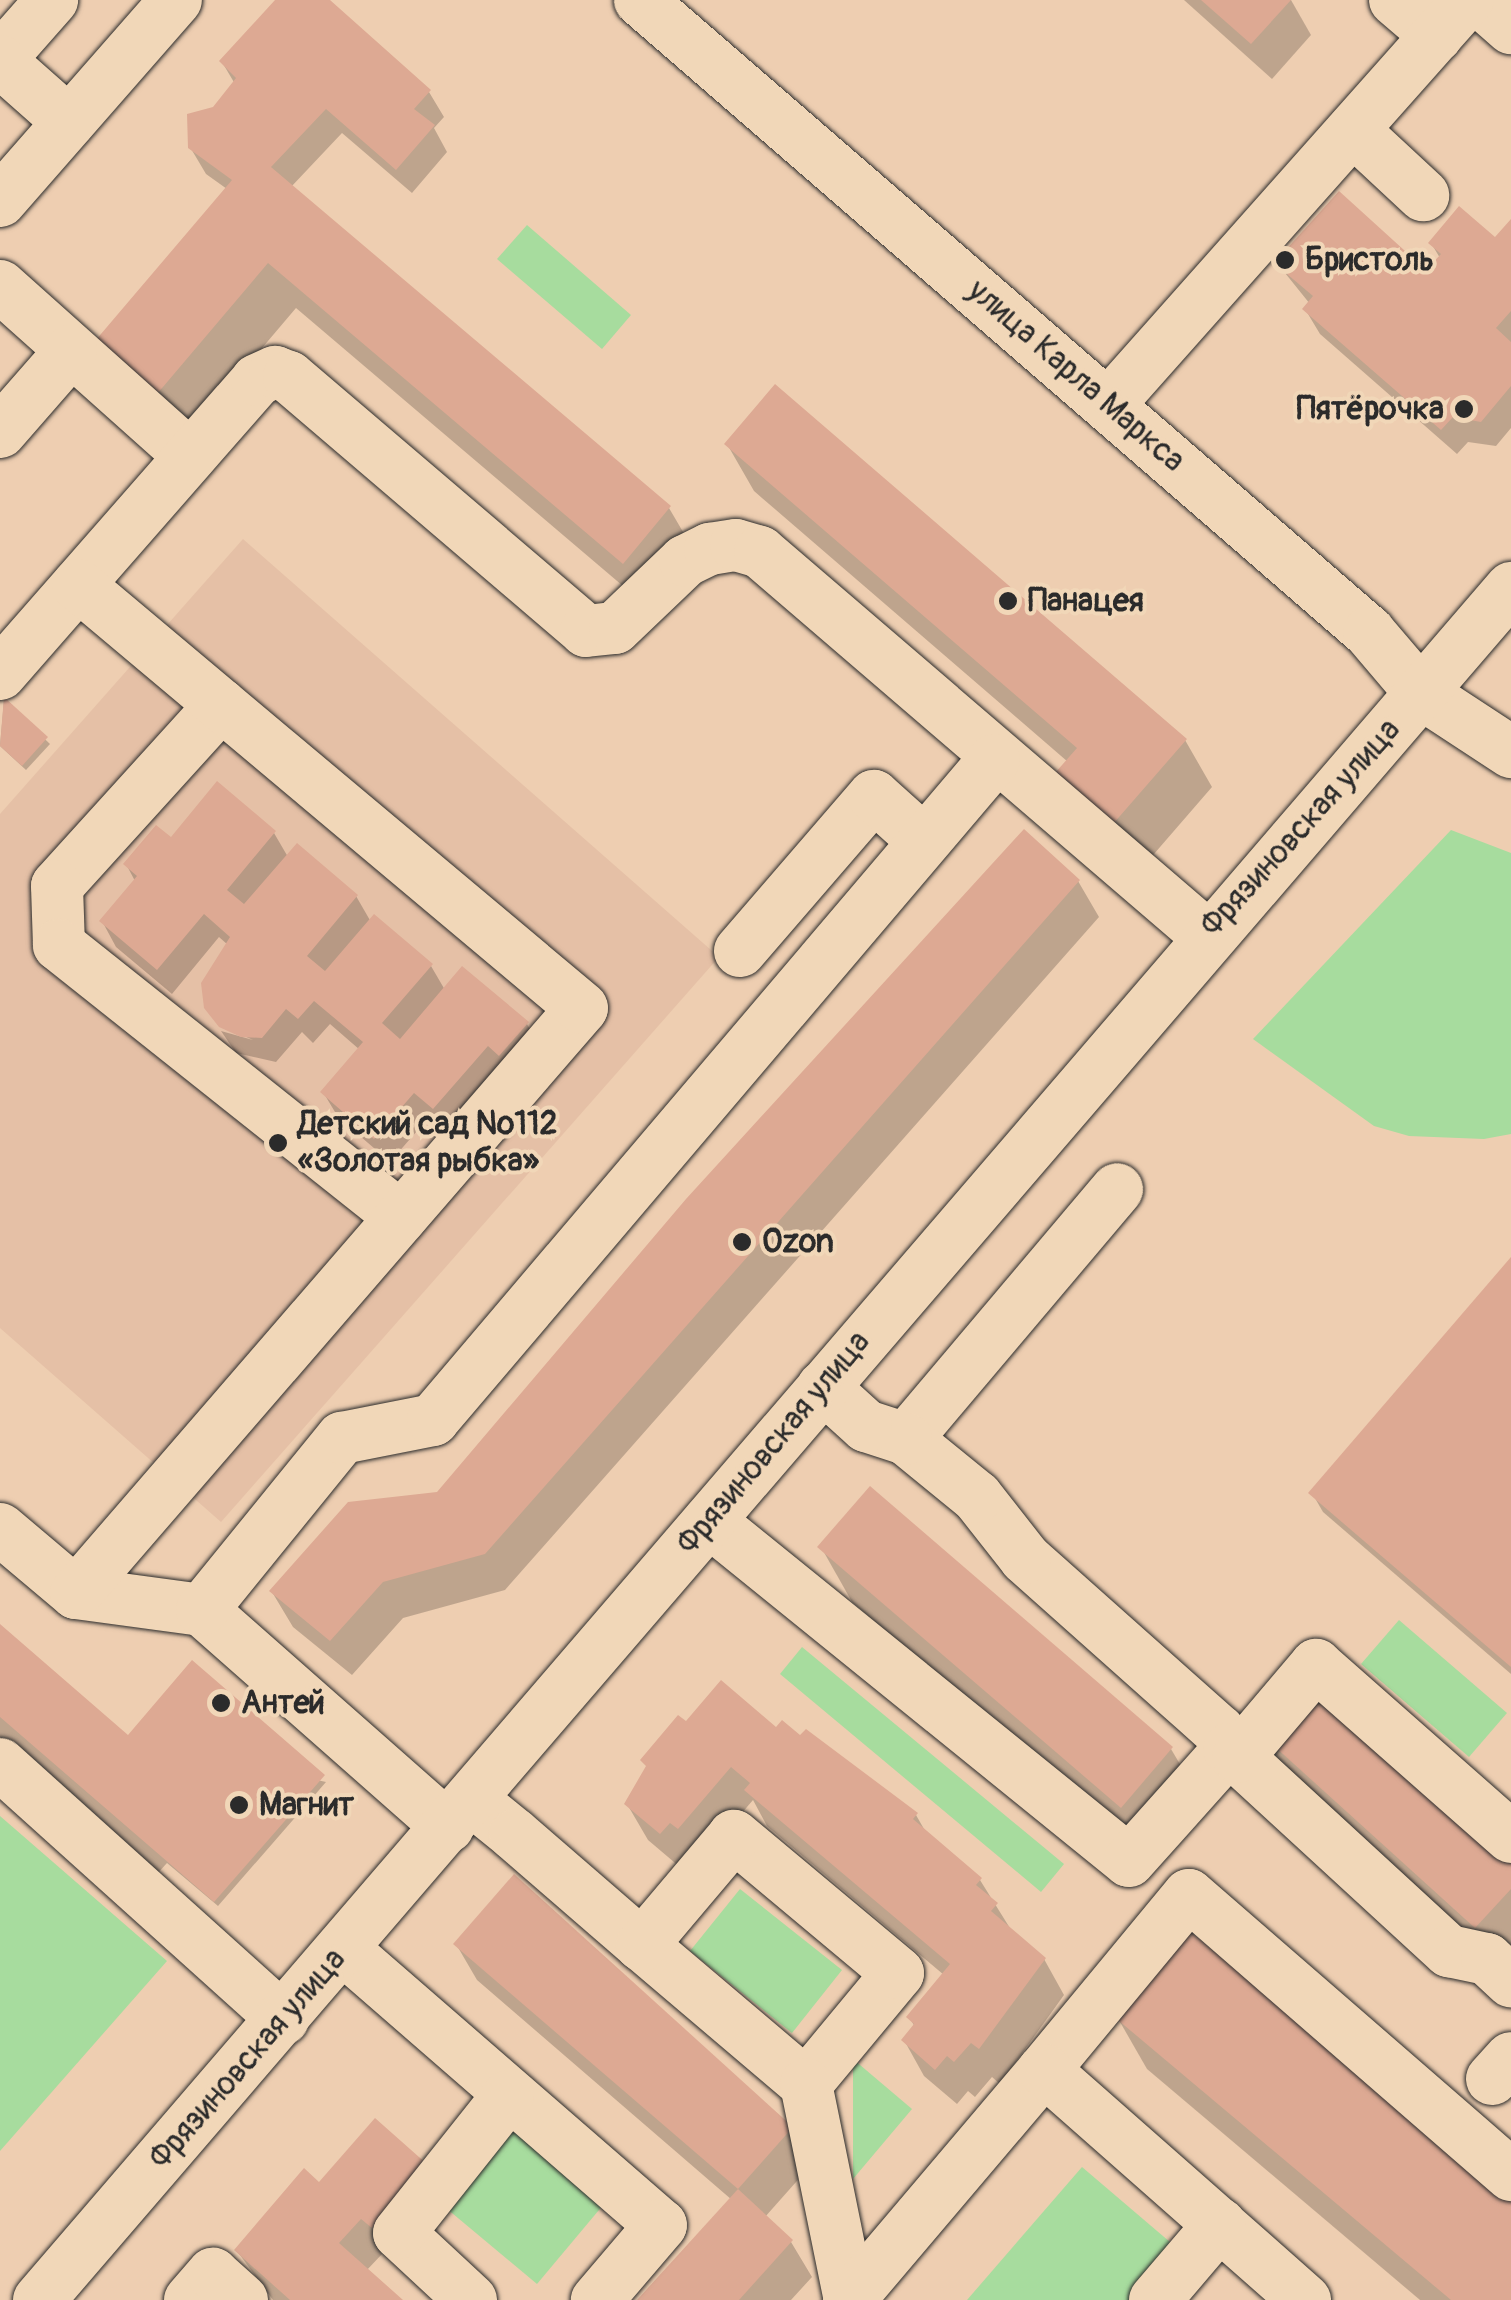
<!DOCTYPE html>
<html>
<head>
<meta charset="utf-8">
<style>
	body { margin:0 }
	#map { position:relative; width:1511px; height:2300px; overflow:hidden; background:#eeceb1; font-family:Pangolin,sans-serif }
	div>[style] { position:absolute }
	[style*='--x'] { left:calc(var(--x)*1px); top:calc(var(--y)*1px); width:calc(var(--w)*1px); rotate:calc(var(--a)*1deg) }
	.built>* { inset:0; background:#e5c0a6 }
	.green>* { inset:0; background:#a7dc9e }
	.shadow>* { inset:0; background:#0003 }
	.building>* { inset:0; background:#dda993 }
	.roads { filter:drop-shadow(0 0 2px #2b2b2b) drop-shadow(0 0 2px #2b2b2b) }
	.minor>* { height:52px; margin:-26px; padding:0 26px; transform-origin:26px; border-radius:26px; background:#f1d7b8 }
	.dots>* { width:28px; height:28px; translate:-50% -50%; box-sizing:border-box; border:5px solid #f1d7b8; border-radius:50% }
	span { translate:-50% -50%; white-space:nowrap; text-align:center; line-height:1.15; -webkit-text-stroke:8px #f1d7b8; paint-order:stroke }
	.poi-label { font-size:32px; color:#2b2b2b; font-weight:700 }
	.left { translate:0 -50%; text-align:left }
	.right { translate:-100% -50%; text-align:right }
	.street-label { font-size:32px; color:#2b2b2b }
</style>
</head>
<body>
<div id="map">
	<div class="built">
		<div style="clip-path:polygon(243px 539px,719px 957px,221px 1522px,0 1328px,0 814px)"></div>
	</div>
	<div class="green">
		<div style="clip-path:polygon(527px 225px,631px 315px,602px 349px,497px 259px)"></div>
		<div style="clip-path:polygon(1451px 830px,1511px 853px,1511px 1134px,1484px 1139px,1409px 1136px,1374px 1126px,1253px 1039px)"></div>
		<div style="clip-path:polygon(1399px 1620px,1507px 1713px,1469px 1757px,1361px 1664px)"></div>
		<div style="clip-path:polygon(802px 1647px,1064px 1864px,1041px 1892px,780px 1674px)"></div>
		<div style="clip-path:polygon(0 1816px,167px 1961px,0 2151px)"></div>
		<div style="clip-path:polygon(740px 1889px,842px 1970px,792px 2033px,690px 1951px)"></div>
		<div style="clip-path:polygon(853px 2059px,912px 2109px,853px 2179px)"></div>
		<div style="clip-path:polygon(507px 2123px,604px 2204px,537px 2284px,440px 2203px)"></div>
		<div style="clip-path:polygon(1082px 2167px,1177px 2248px,1133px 2300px,967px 2300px)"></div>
	</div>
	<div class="shadow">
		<div style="clip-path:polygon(278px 0,326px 0,429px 92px,444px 117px,434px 128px,447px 152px,412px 193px,342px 133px,291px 187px,669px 508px,696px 554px,650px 609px,296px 308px,185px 439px,125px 388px,227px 189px,206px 174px,190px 147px,235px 84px,222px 62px)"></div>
		<div style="clip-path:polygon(1184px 0,1291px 0,1311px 35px,1272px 79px)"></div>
		<div style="clip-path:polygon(1511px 223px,1511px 428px,1496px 446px,1468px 442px,1457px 454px,1320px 334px,1305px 309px,1310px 304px,1277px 263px,1424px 272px,1440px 258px,1431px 243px,1495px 241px)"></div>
		<div style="clip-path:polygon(727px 444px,1185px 740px,1212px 787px,1141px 869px,1068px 762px,754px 491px)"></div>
		<div style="clip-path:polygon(4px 700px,50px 744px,26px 770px,0 746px)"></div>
		<div style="clip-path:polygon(274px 833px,288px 857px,356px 896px,371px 922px,431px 966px,445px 990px,527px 1024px,541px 1049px,449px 1132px,430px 1116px,390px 1162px,338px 1117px,323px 1092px,360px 1050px,330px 1024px,313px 1043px,302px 1032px,276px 1062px,236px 1053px,221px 1031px,253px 1040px,217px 1024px,228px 945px,219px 937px,172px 994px,116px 947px,102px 921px,135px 881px,126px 864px,171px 840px)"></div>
		<div style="clip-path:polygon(1078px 881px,1099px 917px,505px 1590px,403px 1618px,352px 1675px,293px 1627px,272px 1592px,438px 1494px)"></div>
		<div style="clip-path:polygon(1511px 1261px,1511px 1674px,1323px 1512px,1312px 1493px)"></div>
		<div style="clip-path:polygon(821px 1547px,1171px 1749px,1203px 1803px,1153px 1861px,852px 1602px)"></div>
		<div style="clip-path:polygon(0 1627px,128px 1738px,326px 1782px,218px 1906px,167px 1863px,157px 1874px,0 1738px)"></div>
		<div style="clip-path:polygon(686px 1725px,776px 1730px,801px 1739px,807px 1732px,916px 1815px,928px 1836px,980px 1880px,1013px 1933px,1044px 1959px,1064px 1995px,1000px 2084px,992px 2077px,975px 2097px,968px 2091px,957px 2104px,924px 2076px,904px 2040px,915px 2027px,909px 2017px,944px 1975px,767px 1826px,753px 1800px,699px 1863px,681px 1868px,648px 1840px,627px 1804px)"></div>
		<div style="clip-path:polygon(1265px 1736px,1511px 1859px,1511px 1965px,1503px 1973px,1292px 1782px)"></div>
		<div style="clip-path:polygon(456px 1944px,791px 2128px,812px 2164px,765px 2217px,791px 2242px,812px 2277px,791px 2300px,640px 2300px,732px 2200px,477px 1980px)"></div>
		<div style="clip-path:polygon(1116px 2015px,1511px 2205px,1511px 2300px,1420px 2300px,1147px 2069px)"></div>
		<div style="clip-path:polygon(375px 2122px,383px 2253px,366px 2271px,399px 2300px,273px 2300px,237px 2251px,319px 2185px)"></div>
	</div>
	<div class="building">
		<div style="clip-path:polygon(275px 0,330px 0,431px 90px,414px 109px,435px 125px,396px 170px,326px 109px,271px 167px,671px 506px,623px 564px,268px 263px,157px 394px,95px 341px,232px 180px,188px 148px,187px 114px,213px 107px,236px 78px,219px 61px)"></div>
		<div style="clip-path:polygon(1201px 0,1291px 0,1251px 44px)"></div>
		<div style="clip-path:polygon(1339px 191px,1426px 270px,1441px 254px,1428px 243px,1459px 206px,1495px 237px,1511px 219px,1511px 311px,1496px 328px,1511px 342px,1511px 386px,1481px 422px,1453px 417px,1441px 430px,1302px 309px,1313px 296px,1274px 263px)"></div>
		<div style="clip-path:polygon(775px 384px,1187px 739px,1113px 824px,1055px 773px,1077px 748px,724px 444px)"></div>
		<div style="clip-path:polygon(4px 697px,48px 737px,22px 766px,0 746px)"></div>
		<div style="clip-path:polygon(217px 781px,276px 831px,227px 890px,244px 904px,297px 843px,358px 895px,307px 956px,325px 971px,374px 914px,433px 964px,382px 1023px,400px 1039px,462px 966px,529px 1022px,499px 1056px,488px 1046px,433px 1109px,414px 1093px,374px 1139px,320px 1092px,363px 1042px,314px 1001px,298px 1019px,286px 1009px,262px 1038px,241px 1037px,219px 1027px,204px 1008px,201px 983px,230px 937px,204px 914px,157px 970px,99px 921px,137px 876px,123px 864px,156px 825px,171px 837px)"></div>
		<div style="clip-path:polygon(1024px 829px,1080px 880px,485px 1554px,383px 1582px,330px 1641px,269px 1591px,348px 1502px,437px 1492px,686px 1199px)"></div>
		<div style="clip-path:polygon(1511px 1257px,1511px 1667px,1308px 1493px)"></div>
		<div style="clip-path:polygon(870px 1486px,1173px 1747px,1121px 1808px,817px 1547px)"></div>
		<div style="clip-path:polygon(0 1624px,128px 1735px,192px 1660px,325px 1775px,214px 1902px,0 1717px)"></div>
		<div style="clip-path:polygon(1314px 1678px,1511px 1856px,1511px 1889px,1475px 1928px,1262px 1735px)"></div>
		<div style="clip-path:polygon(721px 1680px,776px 1727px,782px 1720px,800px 1735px,806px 1729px,918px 1813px,913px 1819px,982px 1878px,976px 1885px,998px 1903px,991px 1911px,1046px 1958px,979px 2049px,971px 2043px,954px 2062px,947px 2056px,935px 2070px,901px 2040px,914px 2024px,906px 2017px,950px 1964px,744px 1790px,750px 1783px,731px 1767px,678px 1829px,670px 1823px,660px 1834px,624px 1804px,646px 1766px,640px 1760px,678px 1715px,686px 1721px)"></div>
		<div style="clip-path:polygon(514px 1874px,793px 2127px,738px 2189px,453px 1944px)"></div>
		<div style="clip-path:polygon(1186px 1928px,1511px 2201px,1511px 2300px,1451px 2300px,1112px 2015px)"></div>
		<div style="clip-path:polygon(375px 2118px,428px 2165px,372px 2228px,361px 2219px,339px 2243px,403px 2300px,290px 2300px,234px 2250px,304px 2168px,319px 2182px)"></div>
		<div style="clip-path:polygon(738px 2189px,793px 2240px,739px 2300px,637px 2300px)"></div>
	</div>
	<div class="roads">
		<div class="minor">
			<div style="--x:640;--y:0;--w:965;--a:40.92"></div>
			<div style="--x:1369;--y:632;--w:80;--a:49.6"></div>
			<div style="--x:1421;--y:693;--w:108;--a:33.2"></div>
			<div style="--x:1395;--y:0;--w:55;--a:40.6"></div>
			<div style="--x:1479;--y:0;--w:43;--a:41.2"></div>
			<div style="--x:0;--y:59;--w:79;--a:-48.6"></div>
			<div style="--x:0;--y:61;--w:92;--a:41.5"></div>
			<div style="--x:1353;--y:130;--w:96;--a:42.9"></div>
			<div style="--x:0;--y:201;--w:267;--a:-48.8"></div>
			<div style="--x:0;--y:286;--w:255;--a:41.8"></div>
			<div style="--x:1109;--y:404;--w:540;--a:-48.38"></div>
			<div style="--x:0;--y:432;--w:108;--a:-48.8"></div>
			<div style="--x:0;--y:674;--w:390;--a:-48.8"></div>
			<div style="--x:257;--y:380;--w:20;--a:-24"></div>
			<div style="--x:275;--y:372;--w:15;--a:20"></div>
			<div style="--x:289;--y:377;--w:391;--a:40.5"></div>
			<div style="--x:586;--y:631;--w:29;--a:-6"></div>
			<div style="--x:615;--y:628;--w:97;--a:-43.7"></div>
			<div style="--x:685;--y:561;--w:28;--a:-26"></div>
			<div style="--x:710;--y:549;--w:26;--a:-9"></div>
			<div style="--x:736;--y:545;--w:25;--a:16"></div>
			<div style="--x:760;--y:552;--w:588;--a:40.65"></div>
			<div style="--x:221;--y:705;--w:244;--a:132.2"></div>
			<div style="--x:57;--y:886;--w:59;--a:88.1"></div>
			<div style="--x:59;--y:945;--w:437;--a:38.5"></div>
			<div style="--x:740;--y:951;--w:205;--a:-49.2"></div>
			<div style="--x:874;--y:796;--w:67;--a:42"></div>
			<div style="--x:906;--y:1439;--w:327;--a:-49.8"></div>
			<div style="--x:709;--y:1521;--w:540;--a:38.99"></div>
			<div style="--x:1129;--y:1861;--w:150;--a:-48.2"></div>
			<div style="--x:1229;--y:1749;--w:21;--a:-119"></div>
			<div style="--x:1219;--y:1731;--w:260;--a:-138.3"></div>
			<div style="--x:1025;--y:1558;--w:78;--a:-128.2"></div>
			<div style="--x:977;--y:1497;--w:92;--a:-140.8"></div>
			<div style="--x:906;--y:1439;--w:42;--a:-162"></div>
			<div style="--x:866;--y:1426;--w:58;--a:-137.8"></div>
			<div style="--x:0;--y:1529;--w:99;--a:40.1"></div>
			<div style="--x:76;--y:1593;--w:127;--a:7.7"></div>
			<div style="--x:202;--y:1610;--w:328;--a:41.4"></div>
			<div style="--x:76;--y:1593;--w:773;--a:-49.14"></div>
			<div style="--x:582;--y:1008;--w:658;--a:-139.99"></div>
			<div style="--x:202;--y:1610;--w:222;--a:-50.9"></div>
			<div style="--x:342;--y:1438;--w:93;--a:-11.2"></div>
			<div style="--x:433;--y:1420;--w:866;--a:-49.64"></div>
			<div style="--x:1229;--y:1749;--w:299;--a:42.6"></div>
			<div style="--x:1449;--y:1951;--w:39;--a:12"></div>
			<div style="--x:1487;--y:1959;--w:33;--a:43"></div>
			<div style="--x:1238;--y:1757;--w:121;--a:-49.7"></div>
			<div style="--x:1316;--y:1665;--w:260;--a:41.4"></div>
			<div style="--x:0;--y:1764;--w:381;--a:42"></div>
			<div style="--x:472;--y:1800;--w:55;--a:39.1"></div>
			<div style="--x:515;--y:1835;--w:168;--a:40.9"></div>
			<div style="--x:642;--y:1945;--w:215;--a:40.3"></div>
			<div style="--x:806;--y:2084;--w:144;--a:-50.3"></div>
			<div style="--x:898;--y:1973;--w:214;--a:-140.1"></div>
			<div style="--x:734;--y:1836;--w:143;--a:130.2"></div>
			<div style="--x:343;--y:1949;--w:421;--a:41"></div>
			<div style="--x:661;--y:2225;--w:99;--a:130.5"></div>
			<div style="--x:1044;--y:2070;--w:227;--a:-50.4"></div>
			<div style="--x:1189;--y:1895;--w:427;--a:41"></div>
			<div style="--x:1492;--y:2079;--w:28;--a:-48"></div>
			<div style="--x:806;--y:2084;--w:220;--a:78.5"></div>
			<div style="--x:39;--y:2300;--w:2258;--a:-49.31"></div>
			<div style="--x:190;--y:2300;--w:35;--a:-49"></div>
			<div style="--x:213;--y:2274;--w:39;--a:42"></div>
			<div style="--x:471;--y:2300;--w:98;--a:-137.1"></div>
			<div style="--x:399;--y:2233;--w:175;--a:-51.5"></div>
			<div style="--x:849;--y:2300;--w:302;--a:-49.7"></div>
			<div style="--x:1044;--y:2070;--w:348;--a:41.4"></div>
			<div style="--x:1155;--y:2300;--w:100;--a:-49.5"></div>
		</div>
	</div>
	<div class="dots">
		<div style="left:1285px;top:260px;background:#2b2b2b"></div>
		<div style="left:1464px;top:409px;background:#2b2b2b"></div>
		<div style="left:1008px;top:601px;background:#2b2b2b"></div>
		<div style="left:278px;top:1143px;background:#2b2b2b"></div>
		<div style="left:742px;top:1242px;background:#2b2b2b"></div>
		<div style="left:221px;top:1703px;background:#2b2b2b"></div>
		<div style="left:239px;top:1805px;background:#2b2b2b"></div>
	</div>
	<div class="poi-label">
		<span class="left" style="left:1305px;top:260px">Бристоль</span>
		<span class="right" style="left:1444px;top:409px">Пятёрочка</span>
		<span class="left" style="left:1028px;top:601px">Панацея</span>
		<span class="left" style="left:298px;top:1143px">Детский сад №112<br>«Золотая рыбка»</span>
		<span class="left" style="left:762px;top:1242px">Ozon</span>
		<span class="left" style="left:241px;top:1703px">Антей</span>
		<span class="left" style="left:259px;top:1805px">Магнит</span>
	</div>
	<div class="street-label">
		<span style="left:1076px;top:376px;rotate:41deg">улица Карла Маркса</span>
		<span style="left:1301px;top:828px;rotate:-48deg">Фрязиновская улица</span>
		<span style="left:774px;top:1443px;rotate:-50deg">Фрязиновская улица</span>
		<span style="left:248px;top:2059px;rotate:-49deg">Фрязиновская улица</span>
	</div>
</div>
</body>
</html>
